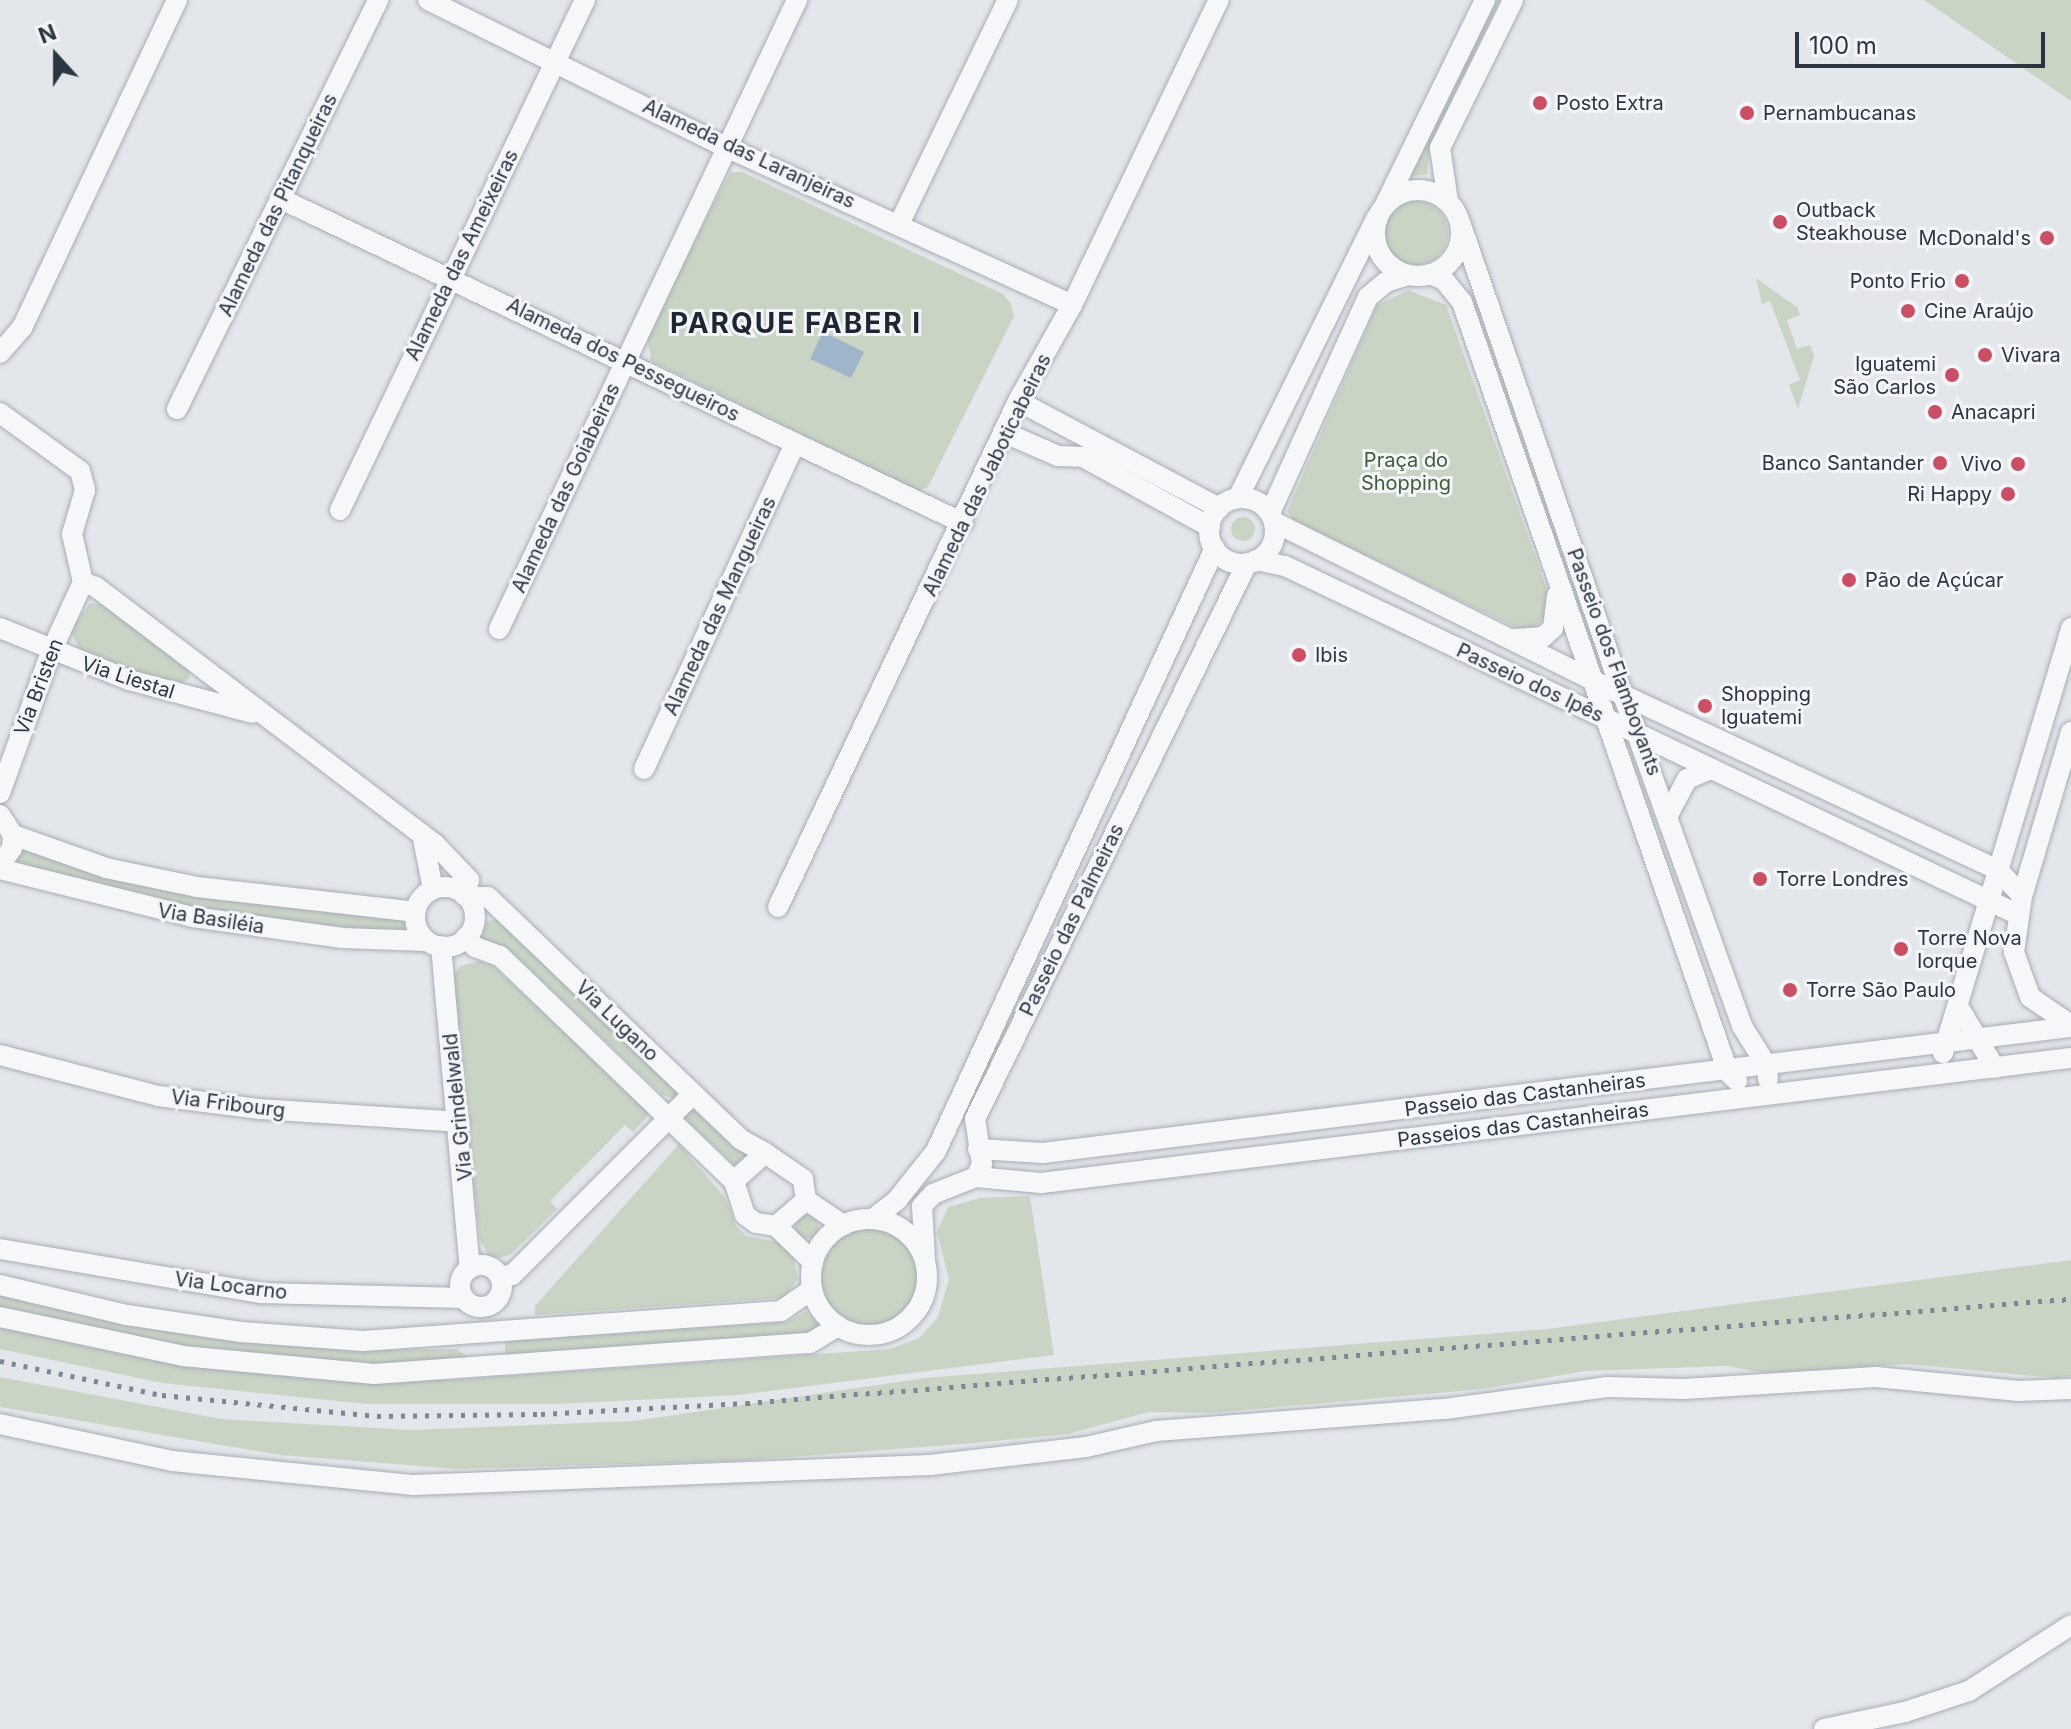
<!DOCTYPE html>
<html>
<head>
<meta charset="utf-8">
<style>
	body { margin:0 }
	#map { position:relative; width:2071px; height:1729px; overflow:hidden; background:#e3e6eb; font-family:Inter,sans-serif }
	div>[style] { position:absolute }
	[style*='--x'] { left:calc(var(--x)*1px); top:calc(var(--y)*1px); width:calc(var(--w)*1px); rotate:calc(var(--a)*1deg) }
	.green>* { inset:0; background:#c9d4c5 }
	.round { border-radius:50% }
	.water>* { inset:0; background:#a0b5c9 }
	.roads { filter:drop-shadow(0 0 2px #a8adb5) drop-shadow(0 0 2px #a8adb5) }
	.minor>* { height:20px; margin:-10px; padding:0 10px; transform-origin:10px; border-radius:10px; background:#f6f7f9 }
	.minor>.ring { margin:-10px; padding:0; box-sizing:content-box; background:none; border:20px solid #f6f7f9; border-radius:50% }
	.rail>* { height:5px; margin-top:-2.5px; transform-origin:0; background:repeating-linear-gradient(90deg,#7d8694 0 4px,transparent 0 12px) }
	.dots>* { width:22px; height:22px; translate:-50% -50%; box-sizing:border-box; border:4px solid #f3f5f8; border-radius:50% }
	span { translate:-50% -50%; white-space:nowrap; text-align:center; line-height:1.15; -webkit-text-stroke:6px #f3f5f8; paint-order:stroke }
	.poi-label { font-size:20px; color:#2c3542 }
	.left { translate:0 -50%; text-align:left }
	.right { translate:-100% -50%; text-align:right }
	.street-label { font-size:20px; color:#2c3542 }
	.park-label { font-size:20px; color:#415e39 }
	.district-label { font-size:28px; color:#1e2633; font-weight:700; letter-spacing:2px }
	.north { position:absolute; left:16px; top:16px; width:80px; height:80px; -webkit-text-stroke:6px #f3f5f8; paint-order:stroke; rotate:339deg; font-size:22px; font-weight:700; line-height:32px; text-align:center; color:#2c3542 }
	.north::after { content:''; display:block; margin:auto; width:28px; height:36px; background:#2c3542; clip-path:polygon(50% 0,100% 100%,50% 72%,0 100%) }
	.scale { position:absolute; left:1795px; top:32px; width:250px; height:36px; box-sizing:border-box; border:4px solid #2c3542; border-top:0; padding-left:10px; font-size:24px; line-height:28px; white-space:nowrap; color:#2c3542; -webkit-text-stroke:6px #f3f5f8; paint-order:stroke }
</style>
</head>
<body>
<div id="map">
	<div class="green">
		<div style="clip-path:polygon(1492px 0,1500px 0,1430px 145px,1427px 174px,1405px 177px)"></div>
		<div style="clip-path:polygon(1924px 0,2071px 0,2071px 101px)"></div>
		<div style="clip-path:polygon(730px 172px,742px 172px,1003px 294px,1011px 304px,1014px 316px,928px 487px,918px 491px,651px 361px,647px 335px)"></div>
		<div class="round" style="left:1384px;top:201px;width:64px;height:64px"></div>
		<div style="clip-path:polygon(1756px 278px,1798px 308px,1800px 315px,1787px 320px,1797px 349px,1810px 345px,1814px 356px,1798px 409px,1789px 385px,1800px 380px,1770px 301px,1762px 304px)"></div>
		<div style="clip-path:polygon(1408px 290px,1446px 305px,1549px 595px,1546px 615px,1534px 628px,1515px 627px,1296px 522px,1287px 511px,1377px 305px)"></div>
		<div class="round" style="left:1231px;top:517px;width:24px;height:24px"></div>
		<div style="clip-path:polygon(90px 603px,105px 605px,187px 668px,190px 678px,178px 686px,81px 652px,70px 631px)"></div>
		<div style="clip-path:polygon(23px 850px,90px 869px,406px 921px,407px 933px,212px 916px,19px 864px,16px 857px)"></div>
		<div style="clip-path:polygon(496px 918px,680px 1091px,677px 1100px,663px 1095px,509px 950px,482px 938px,483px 924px)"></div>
		<div style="clip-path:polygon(480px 961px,494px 967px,647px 1109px,648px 1116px,633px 1132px,625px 1125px,550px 1201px,557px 1209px,510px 1255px,499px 1258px,489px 1256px,480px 1240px,451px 978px,460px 966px)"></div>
		<div style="clip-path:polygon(692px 1104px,745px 1154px,748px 1158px,738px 1168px,684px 1118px,681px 1111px)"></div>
		<div style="clip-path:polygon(679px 1144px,726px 1199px,736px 1226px,746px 1236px,778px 1242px,793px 1256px,798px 1278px,791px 1289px,783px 1298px,535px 1315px,535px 1306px)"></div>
		<div style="clip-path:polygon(1030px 1196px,1054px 1355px,738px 1395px,556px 1404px,367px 1404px,162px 1383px,0 1349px,0 1323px,360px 1379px,447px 1380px,890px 1349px,919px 1338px,938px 1317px,949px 1279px,937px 1232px,948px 1207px,980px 1198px)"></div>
		<div class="round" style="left:795px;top:1215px;width:24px;height:24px"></div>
		<div class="round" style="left:820px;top:1226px;width:102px;height:102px"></div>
		<div style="clip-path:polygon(2071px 1260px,2071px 1376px,2056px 1378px,1907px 1364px,1765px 1373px,1726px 1366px,1585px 1371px,1483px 1389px,1211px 1413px,1149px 1412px,1068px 1434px,963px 1444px,736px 1461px,457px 1469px,280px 1455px,0 1407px,0 1377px,221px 1419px,411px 1430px,634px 1421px,925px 1378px,1547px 1329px)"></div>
		<div style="clip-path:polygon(0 1294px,353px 1350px,457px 1349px,469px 1358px,466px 1364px,375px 1364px,188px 1347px,0 1308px)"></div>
		<div style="clip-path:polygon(806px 1311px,819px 1324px,817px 1329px,788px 1338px,505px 1356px,505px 1341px,787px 1322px)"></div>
	</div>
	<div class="water">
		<div style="clip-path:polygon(823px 332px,864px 352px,851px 378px,810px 359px)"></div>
	</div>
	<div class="roads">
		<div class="minor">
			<div style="--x:428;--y:0;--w:332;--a:26.3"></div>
			<div style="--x:726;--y:147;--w:380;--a:24.5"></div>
			<div class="ring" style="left:1375px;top:190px;width:66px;height:66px"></div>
			<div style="--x:281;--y:199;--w:755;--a:25.41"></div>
			<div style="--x:1448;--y:201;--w:54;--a:-98.6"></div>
			<div style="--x:1440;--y:148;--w:165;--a:-63.7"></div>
			<div style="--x:1385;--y:205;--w:228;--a:-64"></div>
			<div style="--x:900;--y:222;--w:247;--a:-64.1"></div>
			<div style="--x:1461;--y:225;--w:497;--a:71"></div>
			<div style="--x:1623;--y:695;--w:352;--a:70.2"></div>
			<div style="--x:1742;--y:1026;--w:47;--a:58"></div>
			<div style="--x:1767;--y:1066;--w:13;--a:86"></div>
			<div style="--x:1430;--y:274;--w:15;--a:23"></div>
			<div style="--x:1444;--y:280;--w:28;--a:51"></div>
			<div style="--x:1462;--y:302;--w:815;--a:70.94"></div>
			<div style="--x:1728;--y:1072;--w:13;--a:45"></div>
			<div style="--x:0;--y:353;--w:33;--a:-49"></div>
			<div style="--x:22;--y:328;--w:363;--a:-64.7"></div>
			<div style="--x:1018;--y:401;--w:228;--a:28"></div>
			<div style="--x:177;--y:409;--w:456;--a:-63.8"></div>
			<div style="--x:0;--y:413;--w:99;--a:35.9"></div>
			<div style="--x:80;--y:471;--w:20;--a:75"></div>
			<div style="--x:85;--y:490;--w:46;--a:106.5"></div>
			<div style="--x:72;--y:534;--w:49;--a:77.1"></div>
			<div style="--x:1003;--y:432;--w:60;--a:23.6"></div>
			<div style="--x:1058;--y:456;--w:25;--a:2"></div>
			<div style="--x:1083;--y:457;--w:145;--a:28.9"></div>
			<div style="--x:1238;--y:498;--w:313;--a:-63.7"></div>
			<div class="ring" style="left:1209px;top:498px;width:46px;height:46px"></div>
			<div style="--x:340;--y:510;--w:566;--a:-64.34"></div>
			<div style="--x:1270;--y:513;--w:237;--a:-65.6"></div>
			<div style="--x:1368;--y:297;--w:23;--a:-40"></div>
			<div style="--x:1386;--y:282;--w:23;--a:-18"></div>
			<div style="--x:1274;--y:522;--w:390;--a:26.4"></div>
			<div style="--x:1623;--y:695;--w:414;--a:25"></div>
			<div style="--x:1998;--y:870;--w:35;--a:47"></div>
			<div style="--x:1256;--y:560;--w:30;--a:12"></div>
			<div style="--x:1285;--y:566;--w:813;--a:25.43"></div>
			<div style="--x:83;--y:582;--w:14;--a:21"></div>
			<div style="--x:96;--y:587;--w:425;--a:37.2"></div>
			<div style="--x:435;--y:844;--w:50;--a:46.6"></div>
			<div style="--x:469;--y:880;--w:16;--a:108"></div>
			<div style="--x:0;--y:628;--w:139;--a:22"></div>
			<div style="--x:129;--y:680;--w:128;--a:14.9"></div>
			<div style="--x:499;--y:629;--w:696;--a:-64.65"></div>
			<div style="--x:1515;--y:639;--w:28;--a:-4"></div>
			<div style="--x:1543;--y:637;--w:13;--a:-42"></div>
			<div style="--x:1553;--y:628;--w:33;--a:-83"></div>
			<div style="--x:2071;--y:732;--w:171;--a:106.6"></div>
			<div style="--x:2022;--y:896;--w:57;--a:98.1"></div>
			<div style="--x:2014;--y:952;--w:48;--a:70.4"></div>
			<div style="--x:2030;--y:997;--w:50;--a:34.3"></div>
			<div style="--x:644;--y:769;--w:359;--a:-65.1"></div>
			<div style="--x:0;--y:793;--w:150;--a:-70.1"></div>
			<div style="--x:51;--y:652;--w:77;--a:-65.4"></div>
			<div style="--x:1669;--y:813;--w:38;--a:-62"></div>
			<div style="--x:1687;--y:779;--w:26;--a:-23"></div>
			<div style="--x:0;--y:815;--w:24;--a:57"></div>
			<div style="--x:13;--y:835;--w:13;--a:94"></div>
			<div style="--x:12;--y:848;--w:21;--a:125"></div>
			<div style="--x:422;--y:834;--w:56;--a:78.7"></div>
			<div style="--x:13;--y:835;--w:99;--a:19.5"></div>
			<div style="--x:106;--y:868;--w:93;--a:11.8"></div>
			<div style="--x:197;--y:887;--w:219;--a:6.5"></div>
			<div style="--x:0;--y:869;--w:199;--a:14"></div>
			<div style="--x:193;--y:917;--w:151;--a:8"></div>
			<div style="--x:343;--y:938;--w:83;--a:2.1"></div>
			<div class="ring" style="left:415px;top:887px;width:40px;height:40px"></div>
			<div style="--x:469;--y:897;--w:19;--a:0"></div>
			<div style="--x:488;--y:897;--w:349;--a:43.8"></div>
			<div style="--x:740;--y:1139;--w:29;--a:29"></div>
			<div style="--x:778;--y:907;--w:560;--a:-64.62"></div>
			<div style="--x:1018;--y:401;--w:110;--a:-60.6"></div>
			<div style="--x:1072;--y:305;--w:339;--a:-64.3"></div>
			<div style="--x:466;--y:937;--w:13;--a:48"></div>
			<div style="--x:475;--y:947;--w:27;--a:20"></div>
			<div style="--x:500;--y:956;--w:325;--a:43.9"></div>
			<div style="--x:441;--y:946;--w:324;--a:84.9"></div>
			<div style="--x:1958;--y:1006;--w:72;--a:59.2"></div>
			<div style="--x:1943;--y:1053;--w:444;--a:-73.2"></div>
			<div style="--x:0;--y:1055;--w:163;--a:14.5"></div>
			<div style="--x:158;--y:1096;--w:103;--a:7.3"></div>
			<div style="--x:260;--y:1109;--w:200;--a:3.7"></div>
			<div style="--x:978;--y:1149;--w:65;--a:3.5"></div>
			<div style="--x:1043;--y:1153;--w:1036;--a:-6.99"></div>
			<div style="--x:976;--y:1177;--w:65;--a:5.3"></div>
			<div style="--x:1041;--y:1183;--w:1038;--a:-6.92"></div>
			<div style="--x:806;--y:1200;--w:40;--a:139"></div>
			<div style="--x:776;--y:1226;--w:20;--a:-171"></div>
			<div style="--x:756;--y:1223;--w:14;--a:-144"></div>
			<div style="--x:745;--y:1215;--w:36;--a:-108"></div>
			<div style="--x:734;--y:1181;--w:42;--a:-42.1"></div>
			<div style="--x:765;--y:1153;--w:46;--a:34.4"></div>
			<div style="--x:803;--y:1179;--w:21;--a:82"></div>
			<div style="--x:806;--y:1200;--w:45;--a:34"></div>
			<div class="ring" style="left:811px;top:1219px;width:96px;height:96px"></div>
			<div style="--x:873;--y:1219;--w:31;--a:-38"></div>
			<div style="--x:897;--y:1200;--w:63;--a:-51.5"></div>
			<div style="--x:936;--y:1151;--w:664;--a:-65.17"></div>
			<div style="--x:776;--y:1226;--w:52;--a:44.2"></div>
			<div style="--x:0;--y:1249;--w:265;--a:9.6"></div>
			<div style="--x:261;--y:1293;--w:203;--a:1.4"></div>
			<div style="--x:925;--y:1259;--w:53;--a:-93.2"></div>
			<div style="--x:922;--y:1206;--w:16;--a:-47"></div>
			<div style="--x:933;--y:1194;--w:46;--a:-21.6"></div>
			<div style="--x:976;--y:1177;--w:14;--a:-65"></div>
			<div style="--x:982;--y:1164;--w:46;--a:-98.8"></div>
			<div style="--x:975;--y:1119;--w:619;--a:-63.93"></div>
			<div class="ring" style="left:460px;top:1265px;width:22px;height:22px"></div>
			<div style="--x:501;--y:1276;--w:11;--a:-5"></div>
			<div style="--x:512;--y:1275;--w:256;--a:-45"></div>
			<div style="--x:0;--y:1285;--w:130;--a:13.3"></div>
			<div style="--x:127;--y:1315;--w:115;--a:8.5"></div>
			<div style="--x:241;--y:1332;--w:122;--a:4.2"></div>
			<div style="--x:363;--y:1341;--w:419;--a:-4.1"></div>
			<div style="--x:781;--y:1311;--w:38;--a:-35"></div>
			<div style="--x:0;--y:1317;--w:187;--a:12"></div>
			<div style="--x:183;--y:1356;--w:192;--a:5.4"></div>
			<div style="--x:374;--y:1374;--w:437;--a:-4.1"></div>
			<div style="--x:810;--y:1343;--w:33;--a:-31"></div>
			<div style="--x:0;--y:1424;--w:176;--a:12.1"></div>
			<div style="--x:172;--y:1461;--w:243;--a:5.7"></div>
			<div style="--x:414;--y:1485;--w:516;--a:-2.22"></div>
			<div style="--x:930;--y:1465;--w:157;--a:-6.6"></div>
			<div style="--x:1086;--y:1447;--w:72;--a:-12.9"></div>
			<div style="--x:1156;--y:1431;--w:290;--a:-4.4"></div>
			<div style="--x:1445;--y:1409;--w:163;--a:-7.7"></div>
			<div style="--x:1607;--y:1387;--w:77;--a:1.5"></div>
			<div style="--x:1684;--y:1389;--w:192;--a:-3.6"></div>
			<div style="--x:1876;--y:1377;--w:143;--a:5.6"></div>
			<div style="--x:2018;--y:1391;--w:53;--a:-2.2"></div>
			<div style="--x:1824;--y:1729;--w:83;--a:-11.9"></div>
			<div style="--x:1905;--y:1712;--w:67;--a:-18.2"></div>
			<div style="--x:1969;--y:1691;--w:121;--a:-32.9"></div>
		</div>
	</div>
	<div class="rail">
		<div style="--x:0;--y:1361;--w:166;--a:11.9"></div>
		<div style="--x:162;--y:1395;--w:216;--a:5.6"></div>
		<div style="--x:377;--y:1416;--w:164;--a:-0.7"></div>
		<div style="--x:541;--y:1414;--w:205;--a:-3.1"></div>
		<div style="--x:746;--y:1403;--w:1329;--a:-4.49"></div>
	</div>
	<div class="dots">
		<div style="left:1540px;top:103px;background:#ca4f64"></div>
		<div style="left:1747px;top:113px;background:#ca4f64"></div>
		<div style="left:1780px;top:222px;background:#ca4f64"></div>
		<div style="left:2047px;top:238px;background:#ca4f64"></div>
		<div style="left:1962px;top:281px;background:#ca4f64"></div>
		<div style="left:1908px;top:311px;background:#ca4f64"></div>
		<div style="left:1985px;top:355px;background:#ca4f64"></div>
		<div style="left:1952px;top:375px;background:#ca4f64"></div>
		<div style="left:1935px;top:412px;background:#ca4f64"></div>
		<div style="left:1940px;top:463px;background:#ca4f64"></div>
		<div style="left:2018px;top:464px;background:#ca4f64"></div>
		<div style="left:2008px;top:494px;background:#ca4f64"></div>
		<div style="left:1849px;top:580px;background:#ca4f64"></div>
		<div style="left:1299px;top:655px;background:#ca4f64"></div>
		<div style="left:1705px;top:706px;background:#ca4f64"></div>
		<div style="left:1760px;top:879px;background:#ca4f64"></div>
		<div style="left:1901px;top:949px;background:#ca4f64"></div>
		<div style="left:1790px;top:990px;background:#ca4f64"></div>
	</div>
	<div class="poi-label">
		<span class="left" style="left:1556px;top:103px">Posto Extra</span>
		<span class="left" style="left:1763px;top:113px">Pernambucanas</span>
		<span class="left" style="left:1796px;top:222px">Outback<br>Steakhouse</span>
		<span class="right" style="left:2031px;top:238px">McDonald's</span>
		<span class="right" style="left:1946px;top:281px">Ponto Frio</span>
		<span class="left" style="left:1924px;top:311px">Cine Araújo</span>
		<span class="left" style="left:2001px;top:355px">Vivara</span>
		<span class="right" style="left:1936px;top:376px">Iguatemi<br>São Carlos</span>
		<span class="left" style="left:1951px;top:412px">Anacapri</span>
		<span class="right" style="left:1924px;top:463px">Banco Santander</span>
		<span class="right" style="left:2002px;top:464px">Vivo</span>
		<span class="right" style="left:1992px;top:494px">Ri Happy</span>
		<span class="left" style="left:1865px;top:580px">Pão de Açúcar</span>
		<span class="left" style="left:1315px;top:655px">Ibis</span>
		<span class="left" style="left:1721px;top:706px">Shopping<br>Iguatemi</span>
		<span class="left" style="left:1776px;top:879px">Torre Londres</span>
		<span class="left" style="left:1917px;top:950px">Torre Nova<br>Iorque</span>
		<span class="left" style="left:1806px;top:990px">Torre São Paulo</span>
	</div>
	<div class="street-label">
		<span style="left:749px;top:154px;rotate:25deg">Alameda das Laranjeiras</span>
		<span style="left:278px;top:205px;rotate:-64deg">Alameda das Pitanqueiras</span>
		<span style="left:462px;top:255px;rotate:-64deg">Alameda das Ameixeiras</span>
		<span style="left:623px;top:360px;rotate:26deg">Alameda dos Pessegueiros</span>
		<span style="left:987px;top:475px;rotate:-64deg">Alameda das Jaboticabeiras</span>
		<span style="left:566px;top:488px;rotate:-65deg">Alameda das Goiabeiras</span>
		<span style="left:720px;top:606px;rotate:-65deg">Alameda das Mangueiras</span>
		<span style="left:1614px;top:662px;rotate:70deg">Passeio dos Flamboyants</span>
		<span style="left:128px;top:678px;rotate:18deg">Via Liestal</span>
		<span style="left:1530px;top:683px;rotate:25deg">Passeio dos Ipês</span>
		<span style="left:39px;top:687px;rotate:-69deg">Via Bristen</span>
		<span style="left:211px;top:919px;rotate:9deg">Via Basiléia</span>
		<span style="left:1072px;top:920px;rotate:-64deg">Passeio das Palmeiras</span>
		<span style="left:617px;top:1021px;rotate:44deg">Via Lugano</span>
		<span style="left:1525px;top:1095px;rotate:-7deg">Passeio das Castanheiras</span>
		<span style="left:228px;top:1104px;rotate:7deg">Via Fribourg</span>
		<span style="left:458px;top:1107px;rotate:-96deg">Via Grindelwald</span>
		<span style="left:1523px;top:1125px;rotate:-7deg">Passeios das Castanheiras</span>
		<span style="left:231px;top:1286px;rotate:7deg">Via Locarno</span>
	</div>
	<div class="park-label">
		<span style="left:1406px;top:472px">Praça do<br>Shopping</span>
	</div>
	<div class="district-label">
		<span style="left:796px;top:323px">PARQUE FABER I</span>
	</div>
	<div class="north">N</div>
	<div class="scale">100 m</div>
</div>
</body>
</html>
